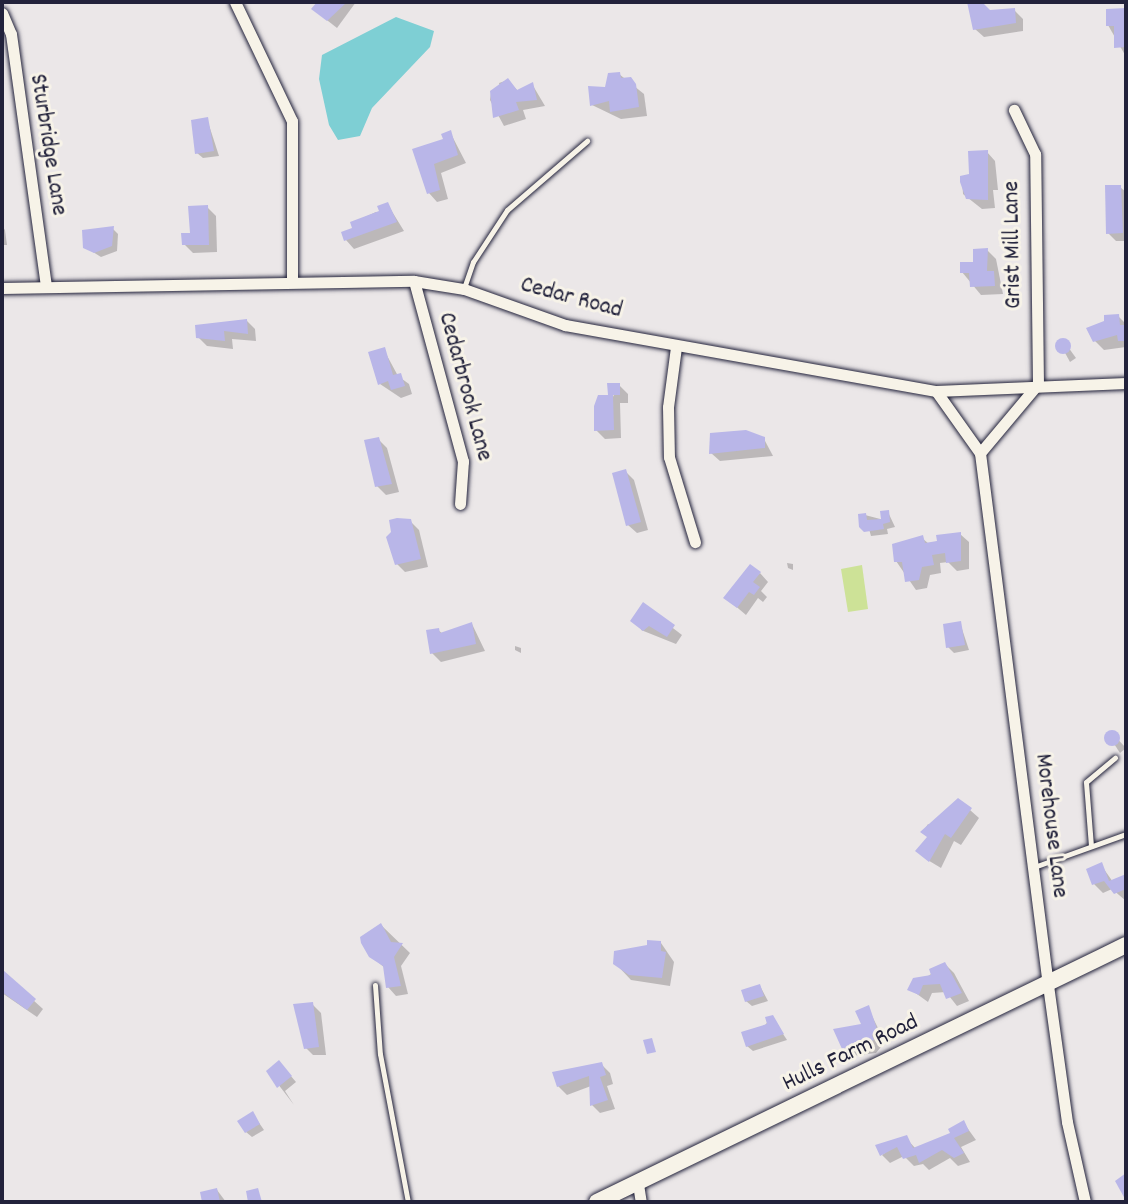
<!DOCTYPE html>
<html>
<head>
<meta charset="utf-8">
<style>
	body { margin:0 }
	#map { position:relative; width:1128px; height:1204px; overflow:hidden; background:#ebe7e8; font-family:Dekko,sans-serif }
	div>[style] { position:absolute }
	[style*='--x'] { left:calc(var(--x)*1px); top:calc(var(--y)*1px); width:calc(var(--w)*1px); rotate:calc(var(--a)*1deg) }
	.green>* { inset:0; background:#cde297 }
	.water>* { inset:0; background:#7ecfd4 }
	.shadow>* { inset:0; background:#0003 }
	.building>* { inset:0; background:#b9b6e8 }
	.round { border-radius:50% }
	.roads { filter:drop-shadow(0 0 2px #22223b) drop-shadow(0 0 2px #22223b) }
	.service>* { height:5px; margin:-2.5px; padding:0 2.5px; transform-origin:2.5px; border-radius:2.5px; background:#f7f3e8 }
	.minor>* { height:11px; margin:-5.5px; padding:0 5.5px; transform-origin:5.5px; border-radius:5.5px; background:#f7f3e8 }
	.secondary>* { height:16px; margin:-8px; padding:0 8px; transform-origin:8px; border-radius:8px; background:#f7f3e8 }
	span { translate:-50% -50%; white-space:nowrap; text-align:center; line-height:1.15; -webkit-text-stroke:6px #f7f3e8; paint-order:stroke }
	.street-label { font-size:24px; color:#22223b }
	.frame { position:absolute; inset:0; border:4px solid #22223b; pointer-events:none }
</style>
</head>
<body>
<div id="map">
	<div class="green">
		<div style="clip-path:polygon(862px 565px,868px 609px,848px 612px,841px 569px)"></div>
	</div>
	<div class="water">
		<div style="clip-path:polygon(396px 17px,434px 31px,430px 47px,372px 108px,360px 136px,338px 140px,329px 125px,319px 79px,322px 55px)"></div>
	</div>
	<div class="shadow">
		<div style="clip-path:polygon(321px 2px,356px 2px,337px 28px,323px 17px)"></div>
		<div style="clip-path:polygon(970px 2px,981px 2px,989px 10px,1014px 10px,1023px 19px,1023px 31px,984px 37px,975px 29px)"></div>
		<div style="clip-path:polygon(1126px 10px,1126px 55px,1125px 55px,1108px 25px)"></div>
		<div style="clip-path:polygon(619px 74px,644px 94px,647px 116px,621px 119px,592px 105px)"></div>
		<div style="clip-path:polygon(508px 80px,518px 91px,532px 84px,545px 106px,523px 110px,526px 119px,504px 126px,490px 100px,491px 93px,501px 90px,499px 83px)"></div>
		<div style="clip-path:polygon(207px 119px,219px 156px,203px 158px,197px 153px)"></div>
		<div style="clip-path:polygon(450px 132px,466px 163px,441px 173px,448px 199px,437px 202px,429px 193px,415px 150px,445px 141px)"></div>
		<div style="clip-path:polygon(987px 152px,995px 161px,998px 190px,993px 190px,995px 208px,982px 209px,963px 194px,962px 178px,971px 176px)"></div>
		<div style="clip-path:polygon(1120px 187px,1126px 192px,1126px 241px,1116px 241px,1108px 233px)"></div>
		<div style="clip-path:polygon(388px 205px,404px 231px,354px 249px,346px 240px,355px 229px,352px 223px,376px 212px,384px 219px)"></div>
		<div style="clip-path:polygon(207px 207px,216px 216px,217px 252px,193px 253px,184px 244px)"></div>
		<div style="clip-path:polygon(2px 226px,5px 230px,7px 245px,2px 245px)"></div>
		<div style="clip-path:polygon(113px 229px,118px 234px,117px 251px,101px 257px,85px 247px)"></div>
		<div style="clip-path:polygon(987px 250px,996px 259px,1003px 294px,981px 295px,962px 272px)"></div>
		<div style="clip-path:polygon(1118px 316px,1126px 324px,1126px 347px,1104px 350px,1095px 341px)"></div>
		<div style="clip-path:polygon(247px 321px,255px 329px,256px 341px,232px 339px,233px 349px,207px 346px,198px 337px)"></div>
		<div style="clip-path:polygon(1058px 340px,1063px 340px,1076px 358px,1070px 362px)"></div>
		<div style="clip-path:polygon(384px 350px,398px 376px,409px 384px,412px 394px,401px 398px,380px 384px)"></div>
		<div style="clip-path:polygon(619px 385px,628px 394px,628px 403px,620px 403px,621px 438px,605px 439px,596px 430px)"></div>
		<div style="clip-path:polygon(378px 439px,387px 448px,399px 492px,386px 495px,377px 486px)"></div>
		<div style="clip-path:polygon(764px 439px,773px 456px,720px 461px,711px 453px)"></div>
		<div style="clip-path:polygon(626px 472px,634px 480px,648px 530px,637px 533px,628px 525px)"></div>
		<div style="clip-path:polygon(888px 512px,895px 527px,887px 529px,888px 534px,871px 536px,865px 515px,884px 520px)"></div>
		<div style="clip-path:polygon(410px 521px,419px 530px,428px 567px,405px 572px,397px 564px)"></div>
		<div style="clip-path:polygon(960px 534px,969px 542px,969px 569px,957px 571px,948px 562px,940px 563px,941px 573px,930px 575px,927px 588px,916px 590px,896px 561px,922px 538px,929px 544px)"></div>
		<div style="clip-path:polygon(787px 563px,793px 564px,793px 570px,788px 568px)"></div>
		<div style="clip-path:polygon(760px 573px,768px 582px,761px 591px,767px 597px,763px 602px,758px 598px,746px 615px,726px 598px)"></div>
		<div style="clip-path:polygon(643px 605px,682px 635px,676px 644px,641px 630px)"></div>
		<div style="clip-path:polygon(960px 623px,969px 650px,954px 653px,948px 647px)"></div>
		<div style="clip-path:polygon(472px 624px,485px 651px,441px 662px,432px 653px,438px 630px,443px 634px)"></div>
		<div style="clip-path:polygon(515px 646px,521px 648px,521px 653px,515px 650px)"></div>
		<div style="clip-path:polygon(1111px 732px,1126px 748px,1120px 753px,1107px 733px)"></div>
		<div style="clip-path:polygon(970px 810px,979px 818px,961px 845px,954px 841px,941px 868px,926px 859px,929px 838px,923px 832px,928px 824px,934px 828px)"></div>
		<div style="clip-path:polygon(1101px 865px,1113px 882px,1126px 876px,1126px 901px,1112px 889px,1103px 893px,1094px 884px)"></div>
		<div style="clip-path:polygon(381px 925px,410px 953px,401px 966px,408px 994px,396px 996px,388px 987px,386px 969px,371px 956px)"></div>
		<div style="clip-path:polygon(661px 943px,674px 962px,670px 986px,631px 980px,615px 963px)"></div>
		<div style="clip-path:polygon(945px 964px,954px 973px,969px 1001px,957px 1006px,946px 992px,932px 993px,928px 1002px,910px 989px)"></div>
		<div style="clip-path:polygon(2px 972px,43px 1009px,37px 1017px,2px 993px)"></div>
		<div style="clip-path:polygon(760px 986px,768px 1001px,752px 1006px,746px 1001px)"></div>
		<div style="clip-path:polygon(312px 1004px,321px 1013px,326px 1055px,313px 1055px,304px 1046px)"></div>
		<div style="clip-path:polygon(868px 1008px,885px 1042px,876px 1053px,852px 1056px,844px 1048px,864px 1025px)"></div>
		<div style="clip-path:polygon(772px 1017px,787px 1040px,753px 1051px,747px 1046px)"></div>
		<div style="clip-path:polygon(601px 1064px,610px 1073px,613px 1084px,607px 1086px,615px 1109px,600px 1113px,592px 1105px,591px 1086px,567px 1095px,558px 1086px)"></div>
		<div style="clip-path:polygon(284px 1068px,296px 1082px,285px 1091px,294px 1105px,268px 1071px)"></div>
		<div style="clip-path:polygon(253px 1114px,264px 1130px,252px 1137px,246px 1132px)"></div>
		<div style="clip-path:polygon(963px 1122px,976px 1140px,961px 1147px,970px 1162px,958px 1166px,950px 1158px,929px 1170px,923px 1164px,914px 1166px,904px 1156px,890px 1163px,882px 1155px,906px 1138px,916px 1149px,952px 1134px)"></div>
		<div style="clip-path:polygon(217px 1190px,226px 1202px,204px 1202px)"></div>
	</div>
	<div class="building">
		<div style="clip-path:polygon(317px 2px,347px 2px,327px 21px,311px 9px)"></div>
		<div style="clip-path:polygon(967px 2px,982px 2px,990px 10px,1015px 8px,1016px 23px,973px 30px)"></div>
		<div style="clip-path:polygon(1126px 8px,1126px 47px,1114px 48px,1114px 26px,1106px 26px,1106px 9px)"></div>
		<div style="clip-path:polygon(620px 72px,621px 78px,631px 77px,636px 84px,639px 107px,610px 112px,609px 101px,590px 106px,588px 86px,605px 87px,608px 73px)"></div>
		<div style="clip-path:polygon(508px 78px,517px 90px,533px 82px,537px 100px,516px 102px,519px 110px,493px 118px,490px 91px)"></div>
		<div style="clip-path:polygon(208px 117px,214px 151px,195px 154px,191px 120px)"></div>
		<div style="clip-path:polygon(451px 130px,458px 155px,434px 164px,440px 190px,427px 194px,412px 149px,443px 139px,441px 134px)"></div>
		<div style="clip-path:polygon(988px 150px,988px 200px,966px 199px,960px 182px,960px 176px,969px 174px,968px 151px)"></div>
		<div style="clip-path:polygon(1105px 185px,1121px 185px,1123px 233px,1106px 234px)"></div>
		<div style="clip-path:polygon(388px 202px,397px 222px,344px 241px,341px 232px,352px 228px,350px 222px,379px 211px,377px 206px)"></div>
		<div style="clip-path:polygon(208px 205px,209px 245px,182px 245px,181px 233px,190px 233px,188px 206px)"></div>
		<div style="clip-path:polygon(114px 226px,112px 246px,94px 253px,83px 248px,82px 230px)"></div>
		<div style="clip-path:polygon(988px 248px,987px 271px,994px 271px,995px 286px,970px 287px,969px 273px,960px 273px,960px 262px,973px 262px,973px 249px)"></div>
		<div style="clip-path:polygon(1119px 314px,1120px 325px,1126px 325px,1126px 341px,1118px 341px,1117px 335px,1093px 342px,1086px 328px,1104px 321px,1104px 315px)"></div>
		<div style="clip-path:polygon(247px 319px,248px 334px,224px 331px,225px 341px,196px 338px,195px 325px)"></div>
		<div class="round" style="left:1055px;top:338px;width:16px;height:16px"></div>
		<div style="clip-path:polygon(385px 347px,393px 375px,401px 373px,405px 386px,391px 390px,388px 381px,378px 385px,368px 352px)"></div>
		<div style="clip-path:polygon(607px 383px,620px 383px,620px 395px,613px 395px,614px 430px,594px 431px,594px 406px,598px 395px,608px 395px)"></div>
		<div style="clip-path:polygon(746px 430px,765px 437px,765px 448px,709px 454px,710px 433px)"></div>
		<div style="clip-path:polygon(379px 437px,392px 484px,375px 487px,364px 440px)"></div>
		<div style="clip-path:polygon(626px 469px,641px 522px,626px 526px,612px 473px)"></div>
		<div style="clip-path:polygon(889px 510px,890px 522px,883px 524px,884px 529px,864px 532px,859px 527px,858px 514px,866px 513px,867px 520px,881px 519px,880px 511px)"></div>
		<div style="clip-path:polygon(397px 518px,411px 519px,421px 559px,395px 565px,386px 537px,391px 532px,389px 520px)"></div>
		<div style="clip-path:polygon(961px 532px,961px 561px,946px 563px,945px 553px,932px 555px,934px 565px,922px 567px,919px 580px,905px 582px,902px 562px,894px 562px,892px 544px,923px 535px,925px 543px,937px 541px,936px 535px)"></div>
		<div style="clip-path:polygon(750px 564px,761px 572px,753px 582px,760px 587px,754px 595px,749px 592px,737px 608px,723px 598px)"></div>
		<div style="clip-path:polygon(643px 602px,675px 625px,667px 637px,649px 626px,643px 631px,630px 621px)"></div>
		<div style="clip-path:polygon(961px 621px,965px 645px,946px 648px,943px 624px)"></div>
		<div style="clip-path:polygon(472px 622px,476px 644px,430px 654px,426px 630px,439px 628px,440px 633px)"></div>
		<div class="round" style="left:1104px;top:730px;width:16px;height:16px"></div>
		<div style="clip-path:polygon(958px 798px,972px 808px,951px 838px,945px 834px,929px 862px,915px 851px,927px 837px,920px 832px)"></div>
		<div style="clip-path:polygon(1102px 862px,1109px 881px,1126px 874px,1126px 889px,1114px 894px,1104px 881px,1092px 885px,1086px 869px)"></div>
		<div style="clip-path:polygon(381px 923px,391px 942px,403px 943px,394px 957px,401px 986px,386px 988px,383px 966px,369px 957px,361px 943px,360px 937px)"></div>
		<div style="clip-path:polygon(647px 940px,661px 941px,661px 951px,666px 952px,662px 978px,629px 975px,613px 964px,614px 951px,647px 945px)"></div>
		<div style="clip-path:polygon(945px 962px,962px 993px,946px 999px,940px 984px,923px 985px,919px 995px,907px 990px,913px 978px,931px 975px,929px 969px)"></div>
		<div style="clip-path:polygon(3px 970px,36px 999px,27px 1010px,2px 992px)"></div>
		<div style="clip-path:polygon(760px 984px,764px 996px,745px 1002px,741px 990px)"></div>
		<div style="clip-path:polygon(313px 1002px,319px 1047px,304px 1049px,293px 1004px)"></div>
		<div style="clip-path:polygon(869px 1005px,878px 1032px,872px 1035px,874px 1040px,842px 1049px,833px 1029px,861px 1024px,855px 1011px)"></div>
		<div style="clip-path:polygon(773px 1015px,784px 1034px,746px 1047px,741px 1032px,767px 1024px,765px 1017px)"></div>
		<div style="clip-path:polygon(652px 1038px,656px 1052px,647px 1054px,643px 1040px)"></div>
		<div style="clip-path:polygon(279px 1060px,292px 1076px,277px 1088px,266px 1071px)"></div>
		<div style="clip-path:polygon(602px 1062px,606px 1075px,600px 1077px,608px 1100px,590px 1106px,589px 1076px,557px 1087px,552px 1072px)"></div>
		<div style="clip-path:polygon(253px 1111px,260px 1124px,245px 1133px,237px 1121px)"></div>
		<div style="clip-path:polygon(964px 1120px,969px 1131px,954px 1138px,964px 1153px,954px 1158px,942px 1150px,919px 1163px,916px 1155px,903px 1159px,897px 1147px,880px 1156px,875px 1145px,907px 1135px,913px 1148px,950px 1133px,948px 1129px)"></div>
		<div style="clip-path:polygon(1126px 1173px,1126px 1199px,1125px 1199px,1115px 1181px)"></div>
		<div style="clip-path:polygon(217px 1188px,220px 1202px,202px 1202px,200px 1192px)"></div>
		<div style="clip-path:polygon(258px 1188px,262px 1202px,248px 1202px,246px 1191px)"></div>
	</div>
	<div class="roads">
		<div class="service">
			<div style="--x:464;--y:288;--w:28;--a:-71"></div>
			<div style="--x:473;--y:262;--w:62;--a:-56.8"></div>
			<div style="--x:507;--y:210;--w:106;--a:-40.8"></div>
			<div style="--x:1091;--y:846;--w:64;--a:-94.5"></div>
			<div style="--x:1086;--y:782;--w:38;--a:-40"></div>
			<div style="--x:1034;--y:867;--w:98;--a:-19.7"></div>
			<div style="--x:375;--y:985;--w:69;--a:85.9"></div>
			<div style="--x:380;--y:1054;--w:151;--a:79.3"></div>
		</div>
		<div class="minor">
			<div style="--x:235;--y:2;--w:132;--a:64.4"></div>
			<div style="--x:292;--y:121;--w:158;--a:90"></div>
			<div style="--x:2;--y:13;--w:23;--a:67"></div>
			<div style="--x:11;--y:34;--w:254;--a:82.1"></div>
			<div style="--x:414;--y:281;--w:187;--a:74.8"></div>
			<div style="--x:463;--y:461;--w:43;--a:94"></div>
			<div style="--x:2;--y:288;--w:412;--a:-1"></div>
			<div style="--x:414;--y:281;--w:51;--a:9.1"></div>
			<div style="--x:464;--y:289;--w:107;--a:19.6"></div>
			<div style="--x:565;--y:325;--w:377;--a:10.1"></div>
			<div style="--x:936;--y:391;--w:190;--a:-2.4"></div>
			<div style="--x:676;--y:347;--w:61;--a:97.6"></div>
			<div style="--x:668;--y:407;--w:50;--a:88.9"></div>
			<div style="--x:669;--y:457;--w:89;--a:73"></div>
			<div style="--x:936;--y:391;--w:76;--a:54.6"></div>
			<div style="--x:980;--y:453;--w:536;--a:82.72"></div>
			<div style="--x:1048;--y:985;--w:138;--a:82.1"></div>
			<div style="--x:1067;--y:1122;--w:82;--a:77.3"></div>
			<div style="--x:980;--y:453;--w:90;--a:-50"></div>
			<div style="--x:1038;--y:384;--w:230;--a:-90.7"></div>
			<div style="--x:1035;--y:154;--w:49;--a:-115.5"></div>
			<div style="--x:638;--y:1184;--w:18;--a:81"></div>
		</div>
		<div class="secondary">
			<div style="--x:597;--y:1202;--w:588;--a:-25.91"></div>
		</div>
	</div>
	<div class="street-label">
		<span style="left:47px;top:145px;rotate:81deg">Sturbridge Lane</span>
		<span style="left:1014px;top:245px;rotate:-91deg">Grist Mill Lane</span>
		<span style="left:571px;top:299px;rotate:15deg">Cedar Road</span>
		<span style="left:464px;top:387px;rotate:75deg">Cedarbrook Lane</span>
		<span style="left:1050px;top:826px;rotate:83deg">Morehouse Lane</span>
		<span style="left:851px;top:1054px;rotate:-26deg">Hulls Farm Road</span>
	</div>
	<div class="frame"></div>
</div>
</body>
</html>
